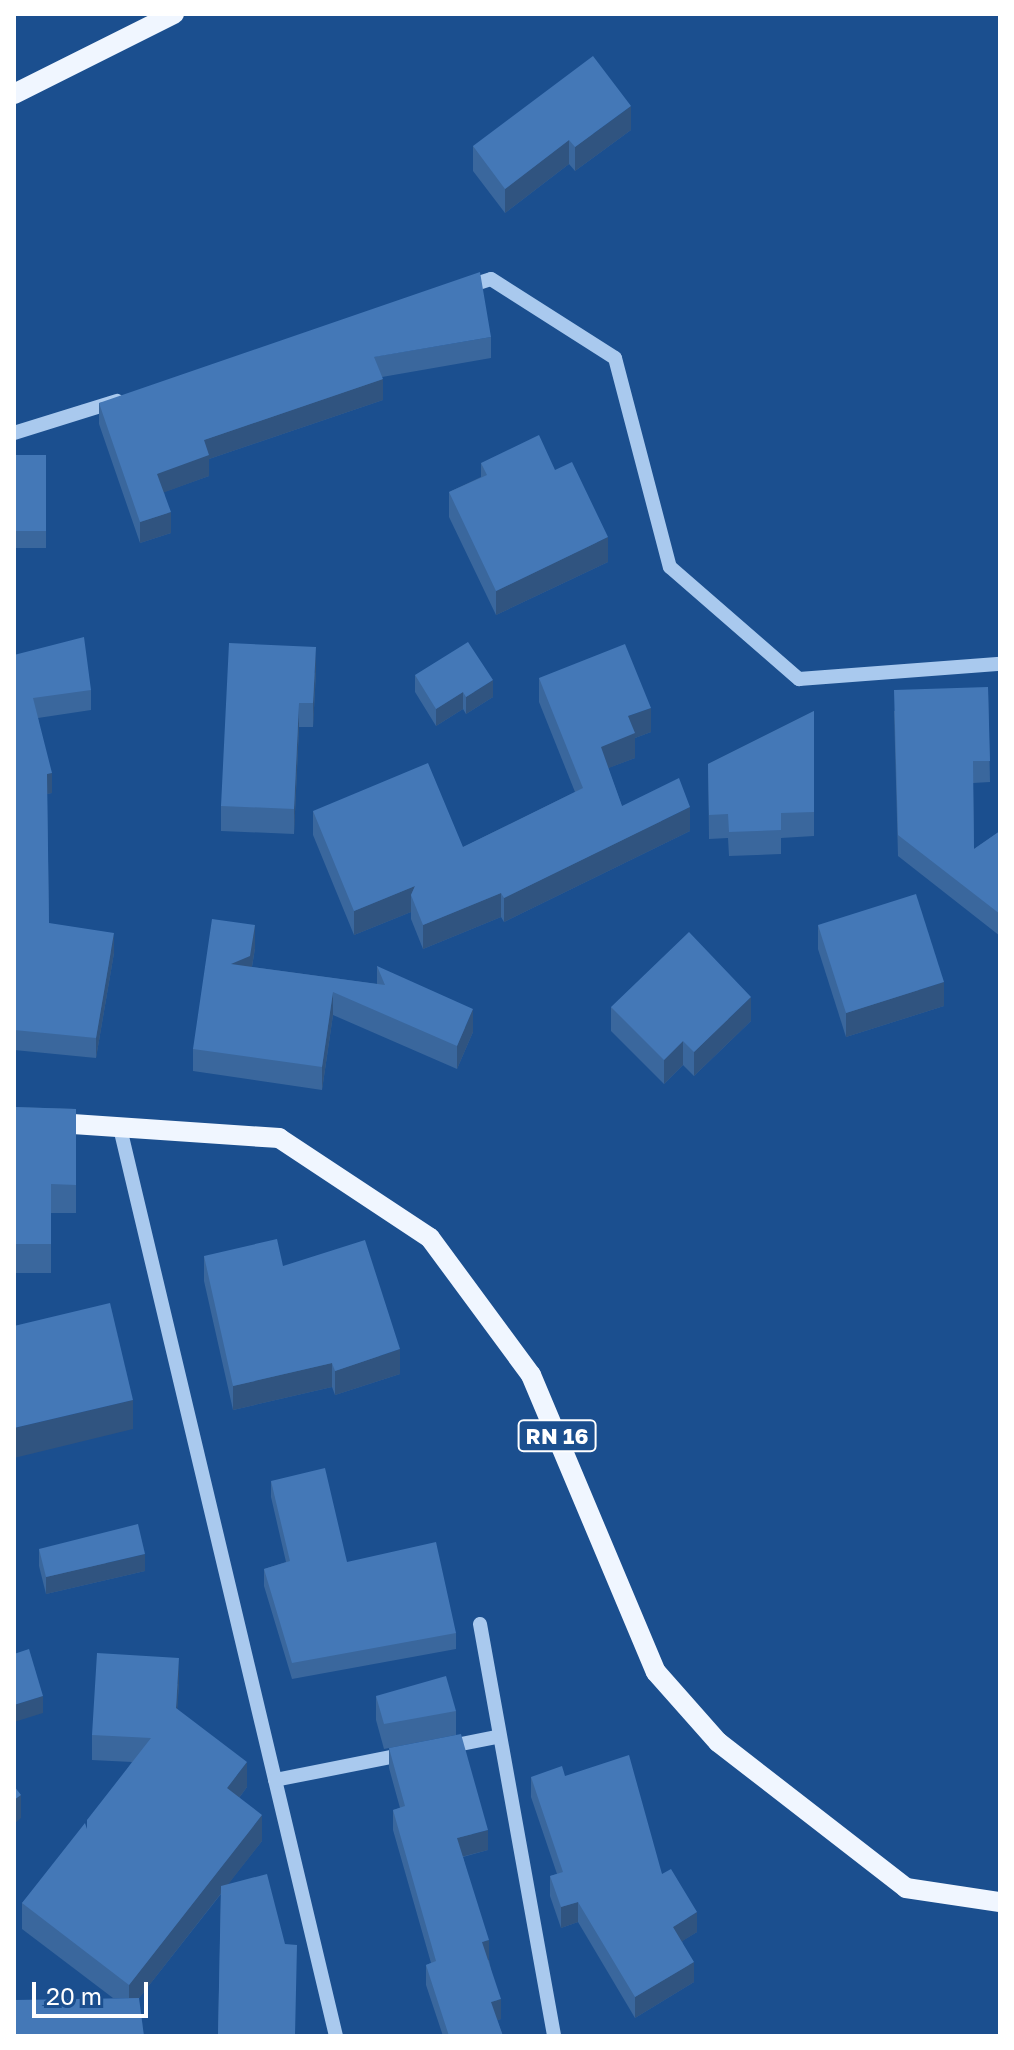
<!DOCTYPE html>
<html>
<head>
<meta charset="utf-8">
<style>
	body { margin:0 }
	#map { position:relative; width:1014px; height:2050px; overflow:hidden; background:#1b4f8f; font-family:"Golos Text",sans-serif }
	div>[style] { position:absolute }
	[style*='--x'] { left:calc(var(--x)*1px); top:calc(var(--y)*1px); width:calc(var(--w)*1px); rotate:calc(var(--a)*1deg) }
	.minor>* { height:14px; margin:-7px; padding:0 7px; transform-origin:7px; border-radius:7px; background:#a9c9ee }
	.major>* { height:20px; margin:-10px; padding:0 10px; transform-origin:10px; border-radius:10px; background:#f0f6ff }
	.wall>* { inset:0; background:#3a679d }
	.shaded-wall>* { inset:0; background:#305480 }
	.building>* { inset:0; background:#4478b7 }
	span { translate:-50% -50%; white-space:nowrap; text-align:center; line-height:1.15; -webkit-text-stroke:6px #1b4f8f; paint-order:stroke }
	.shield-label span { padding:2px 6px; background:#1b4f8f; border:2px solid; border-radius:6px; -webkit-text-stroke-width:0 }
	.shield-label { font-size:22px; color:#fff; font-weight:700 }
	.frame { position:absolute; inset:0; border:16px solid #fff; pointer-events:none }
	.scale { position:absolute; left:32px; top:1982px; width:116px; height:36px; box-sizing:border-box; border:4px solid #fff; border-top:0; padding-left:10px; font-size:24px; line-height:28px; white-space:nowrap; color:#fff; -webkit-text-stroke:6px #1b4f8f; paint-order:stroke }
</style>
</head>
<body>
<div id="map">
	<div class="minor">
		<div style="--x:463;--y:288;--w:29;--a:-18"></div>
		<div style="--x:491;--y:279;--w:147;--a:32.5"></div>
		<div style="--x:615;--y:358;--w:216;--a:75.3"></div>
		<div style="--x:670;--y:567;--w:171;--a:41"></div>
		<div style="--x:799;--y:679;--w:202;--a:-4.3"></div>
		<div style="--x:14;--y:433;--w:108;--a:-17.3"></div>
		<div style="--x:120;--y:1128;--w:933;--a:76.62"></div>
		<div style="--x:480;--y:1624;--w:419;--a:79.8"></div>
		<div style="--x:446;--y:1747;--w:52;--a:-11.1"></div>
		<div style="--x:275;--y:1780;--w:134;--a:-11.2"></div>
	</div>
	<div class="major">
		<div style="--x:14;--y:94;--w:179;--a:-26.6"></div>
		<div style="--x:14;--y:1120;--w:266;--a:3.9"></div>
		<div style="--x:279;--y:1138;--w:181;--a:33.5"></div>
		<div style="--x:430;--y:1238;--w:170;--a:53.6"></div>
		<div style="--x:531;--y:1375;--w:322;--a:67.2"></div>
		<div style="--x:656;--y:1672;--w:94;--a:48.5"></div>
		<div style="--x:718;--y:1742;--w:238;--a:37.8"></div>
		<div style="--x:906;--y:1888;--w:95;--a:8.5"></div>
	</div>
	<div class="wall">
		<div style="clip-path:polygon(631px 130px,575px 171px,569px 164px,505px 213px,473px 171px,473px 146px)"></div>
		<div style="clip-path:polygon(491px 337px,491px 358px,382px 377px,383px 400px,209px 459px,209px 476px,164px 492px,171px 533px,140px 543px,99px 424px,99px 403px)"></div>
		<div style="clip-path:polygon(46px 455px,46px 548px,16px 548px,16px 539px,14px 539px,14px 489px,16px 489px)"></div>
		<div style="clip-path:polygon(481px 463px,555px 470px,608px 562px,496px 615px,449px 517px,449px 492px,481px 477px)"></div>
		<div style="clip-path:polygon(14px 655px,91px 690px,91px 710px,38px 718px,52px 793px,47px 794px,49px 923px,114px 953px,96px 1058px,14px 1050px)"></div>
		<div style="clip-path:polygon(316px 671px,313px 727px,299px 727px,294px 834px,221px 831px,221px 806px)"></div>
		<div style="clip-path:polygon(415px 675px,493px 697px,466px 714px,463px 709px,436px 726px,415px 692px)"></div>
		<div style="clip-path:polygon(539px 678px,651px 732px,635px 738px,635px 758px,608px 768px,622px 806px,690px 831px,504px 922px,501px 917px,423px 949px,411px 919px,411px 912px,354px 935px,313px 835px,313px 811px,463px 847px,575px 792px,539px 702px)"></div>
		<div style="clip-path:polygon(988px 687px,990px 782px,973px 783px,974px 849px,1000px 831px,1000px 936px,898px 856px,894px 711px)"></div>
		<div style="clip-path:polygon(814px 711px,814px 836px,781px 838px,781px 854px,729px 856px,728px 838px,709px 839px,708px 764px)"></div>
		<div style="clip-path:polygon(818px 925px,944px 1006px,846px 1037px,818px 949px)"></div>
		<div style="clip-path:polygon(255px 948px,252px 967px,377px 984px,377px 966px,473px 1032px,457px 1069px,333px 1015px,322px 1090px,193px 1071px,193px 1049px)"></div>
		<div style="clip-path:polygon(611px 1007px,751px 1021px,694px 1076px,683px 1065px,664px 1084px,611px 1031px)"></div>
		<div style="clip-path:polygon(14px 1107px,76px 1109px,76px 1213px,51px 1213px,51px 1273px,14px 1273px)"></div>
		<div style="clip-path:polygon(204px 1256px,283px 1266px,400px 1374px,335px 1395px,332px 1387px,233px 1410px,204px 1281px)"></div>
		<div style="clip-path:polygon(271px 1481px,347px 1562px,456px 1633px,456px 1649px,292px 1679px,264px 1586px,264px 1569px,286px 1562px,271px 1497px)"></div>
		<div style="clip-path:polygon(39px 1549px,145px 1571px,46px 1594px,39px 1566px)"></div>
		<div style="clip-path:polygon(179px 1683px,177px 1709px,247px 1787px,239px 1798px,262px 1841px,228px 1884px,295px 2036px,218px 2036px,221px 1894px,139px 1998px,113px 1998px,22px 1929px,22px 1903px,87px 1829px,132px 1762px,92px 1760px,92px 1735px)"></div>
		<div style="clip-path:polygon(376px 1696px,456px 1711px,456px 1735px,384px 1749px,376px 1720px)"></div>
		<div style="clip-path:polygon(389px 1748px,488px 1850px,463px 1857px,489px 1960px,501px 2019px,497px 2020px,503px 2036px,443px 2036px,426px 1985px,426px 1965px,431px 1963px,393px 1830px,393px 1810px,400px 1808px,389px 1768px)"></div>
		<div style="clip-path:polygon(565px 1776px,662px 1874px,697px 1932px,682px 1941px,694px 1982px,635px 2018px,578px 1922px,561px 1928px,550px 1896px,550px 1876px,557px 1874px,531px 1797px,531px 1777px)"></div>
	</div>
	<div class="shaded-wall">
		<div style="clip-path:polygon(631px 106px,631px 130px,575px 171px,575px 147px)"></div>
		<div style="clip-path:polygon(569px 140px,569px 164px,505px 213px,505px 189px)"></div>
		<div style="clip-path:polygon(383px 379px,383px 400px,209px 459px,209px 476px,157px 495px,157px 474px,204px 440px)"></div>
		<div style="clip-path:polygon(171px 512px,171px 533px,140px 543px,140px 522px)"></div>
		<div style="clip-path:polygon(608px 537px,608px 562px,496px 615px,496px 591px)"></div>
		<div style="clip-path:polygon(316px 647px,316px 671px,313px 727px,313px 703px)"></div>
		<div style="clip-path:polygon(493px 680px,493px 697px,466px 714px,466px 697px)"></div>
		<div style="clip-path:polygon(463px 692px,463px 709px,436px 726px,436px 709px)"></div>
		<div style="clip-path:polygon(299px 703px,299px 727px,294px 834px,294px 809px)"></div>
		<div style="clip-path:polygon(651px 708px,651px 732px,635px 738px,635px 758px,601px 771px,601px 747px,628px 716px)"></div>
		<div style="clip-path:polygon(52px 773px,52px 793px,47px 794px,47px 774px)"></div>
		<div style="clip-path:polygon(690px 807px,690px 831px,504px 922px,504px 898px)"></div>
		<div style="clip-path:polygon(415px 886px,411px 895px,411px 912px,354px 935px,354px 911px)"></div>
		<div style="clip-path:polygon(501px 893px,501px 917px,423px 949px,423px 925px)"></div>
		<div style="clip-path:polygon(255px 925px,255px 948px,250px 978px,231px 964px)"></div>
		<div style="clip-path:polygon(114px 933px,114px 953px,96px 1058px,96px 1038px)"></div>
		<div style="clip-path:polygon(944px 982px,944px 1006px,846px 1037px,846px 1013px)"></div>
		<div style="clip-path:polygon(333px 992px,333px 1015px,322px 1090px,322px 1067px)"></div>
		<div style="clip-path:polygon(751px 997px,751px 1021px,694px 1076px,694px 1052px)"></div>
		<div style="clip-path:polygon(473px 1009px,473px 1032px,457px 1069px,457px 1046px)"></div>
		<div style="clip-path:polygon(683px 1041px,683px 1065px,664px 1084px,664px 1060px)"></div>
		<div style="clip-path:polygon(400px 1349px,400px 1374px,335px 1395px,335px 1371px)"></div>
		<div style="clip-path:polygon(332px 1363px,332px 1387px,233px 1410px,233px 1386px)"></div>
		<div style="clip-path:polygon(133px 1400px,133px 1429px,14px 1458px,14px 1428px)"></div>
		<div style="clip-path:polygon(145px 1554px,145px 1571px,46px 1594px,46px 1577px)"></div>
		<div style="clip-path:polygon(179px 1658px,179px 1683px,176px 1733px,176px 1708px)"></div>
		<div style="clip-path:polygon(43px 1696px,43px 1713px,14px 1722px,14px 1705px)"></div>
		<div style="clip-path:polygon(247px 1762px,247px 1787px,227px 1814px,227px 1788px)"></div>
		<div style="clip-path:polygon(21px 1795px,21px 1818px,14px 1824px,14px 1800px)"></div>
		<div style="clip-path:polygon(262px 1815px,262px 1841px,129px 2011px,129px 1985px)"></div>
		<div style="clip-path:polygon(488px 1830px,488px 1850px,457px 1858px,457px 1838px)"></div>
		<div style="clip-path:polygon(578px 1902px,578px 1922px,561px 1928px,561px 1907px)"></div>
		<div style="clip-path:polygon(697px 1912px,697px 1932px,673px 1947px,673px 1927px)"></div>
		<div style="clip-path:polygon(489px 1940px,489px 1960px,482px 1962px,482px 1942px)"></div>
		<div style="clip-path:polygon(694px 1962px,694px 1982px,635px 2018px,635px 1997px)"></div>
		<div style="clip-path:polygon(501px 1999px,501px 2019px,491px 2022px,491px 2002px)"></div>
	</div>
	<div class="building">
		<div style="clip-path:polygon(593px 56px,631px 106px,575px 147px,569px 140px,505px 189px,473px 146px)"></div>
		<div style="clip-path:polygon(480px 272px,491px 337px,374px 357px,383px 379px,204px 440px,209px 455px,157px 474px,171px 512px,140px 522px,99px 403px)"></div>
		<div style="clip-path:polygon(539px 435px,555px 470px,572px 462px,608px 537px,496px 591px,449px 492px,487px 475px,481px 463px)"></div>
		<div style="clip-path:polygon(16px 455px,46px 455px,46px 531px,16px 531px,16px 522px,14px 522px,14px 489px,16px 489px)"></div>
		<div style="clip-path:polygon(84px 637px,91px 690px,33px 698px,52px 773px,47px 774px,49px 923px,114px 933px,96px 1038px,14px 1030px,14px 655px)"></div>
		<div style="clip-path:polygon(468px 642px,493px 680px,466px 697px,463px 692px,436px 709px,415px 675px)"></div>
		<div style="clip-path:polygon(229px 643px,316px 647px,313px 703px,299px 703px,294px 809px,221px 806px)"></div>
		<div style="clip-path:polygon(625px 644px,651px 708px,628px 716px,635px 733px,601px 747px,622px 806px,679px 778px,690px 807px,504px 898px,501px 893px,423px 925px,411px 895px,415px 886px,354px 911px,313px 811px,428px 763px,463px 847px,583px 788px,539px 678px)"></div>
		<div style="clip-path:polygon(988px 687px,990px 761px,973px 761px,974px 849px,1000px 831px,1000px 914px,898px 835px,894px 690px)"></div>
		<div style="clip-path:polygon(814px 711px,814px 812px,781px 813px,781px 830px,729px 832px,728px 814px,709px 815px,708px 764px)"></div>
		<div style="clip-path:polygon(916px 894px,944px 982px,846px 1013px,818px 925px)"></div>
		<div style="clip-path:polygon(212px 919px,255px 925px,250px 956px,231px 964px,385px 985px,377px 966px,473px 1009px,457px 1046px,333px 992px,322px 1067px,193px 1049px)"></div>
		<div style="clip-path:polygon(689px 932px,751px 997px,694px 1052px,683px 1041px,664px 1060px,611px 1007px)"></div>
		<div style="clip-path:polygon(14px 1107px,76px 1109px,76px 1185px,51px 1184px,51px 1244px,14px 1244px)"></div>
		<div style="clip-path:polygon(277px 1239px,283px 1266px,365px 1240px,400px 1349px,335px 1371px,332px 1363px,233px 1386px,204px 1256px)"></div>
		<div style="clip-path:polygon(110px 1303px,133px 1400px,14px 1428px,14px 1326px)"></div>
		<div style="clip-path:polygon(325px 1468px,347px 1562px,436px 1542px,456px 1633px,292px 1663px,264px 1569px,290px 1561px,271px 1481px)"></div>
		<div style="clip-path:polygon(138px 1524px,145px 1554px,46px 1577px,39px 1549px)"></div>
		<div style="clip-path:polygon(29px 1649px,43px 1696px,14px 1705px,14px 1654px)"></div>
		<div style="clip-path:polygon(97px 1653px,179px 1658px,176px 1708px,247px 1762px,227px 1788px,262px 1815px,129px 1985px,22px 1903px,85px 1823px,87px 1829px,87px 1820px,151px 1738px,92px 1735px)"></div>
		<div style="clip-path:polygon(446px 1676px,456px 1711px,384px 1724px,376px 1696px)"></div>
		<div style="clip-path:polygon(461px 1734px,488px 1830px,457px 1838px,489px 1940px,482px 1942px,501px 1999px,491px 2002px,503px 2036px,449px 2036px,426px 1965px,436px 1961px,393px 1810px,405px 1806px,389px 1748px)"></div>
		<div style="clip-path:polygon(629px 1755px,662px 1874px,671px 1869px,697px 1912px,673px 1927px,694px 1962px,635px 1997px,578px 1902px,561px 1907px,550px 1876px,563px 1872px,531px 1777px,562px 1766px,565px 1776px)"></div>
		<div style="clip-path:polygon(14px 1786px,21px 1795px,14px 1800px)"></div>
		<div style="clip-path:polygon(267px 1874px,285px 1944px,297px 1945px,295px 2036px,218px 2035px,221px 1886px)"></div>
		<div style="clip-path:polygon(139px 1998px,144px 2036px,14px 2036px,14px 2000px)"></div>
	</div>
	<div class="shield-label">
		<span style="left:557px;top:1436px">RN 16</span>
	</div>
	<div class="frame"></div>
	<div class="scale">20 m</div>
</div>
</body>
</html>
